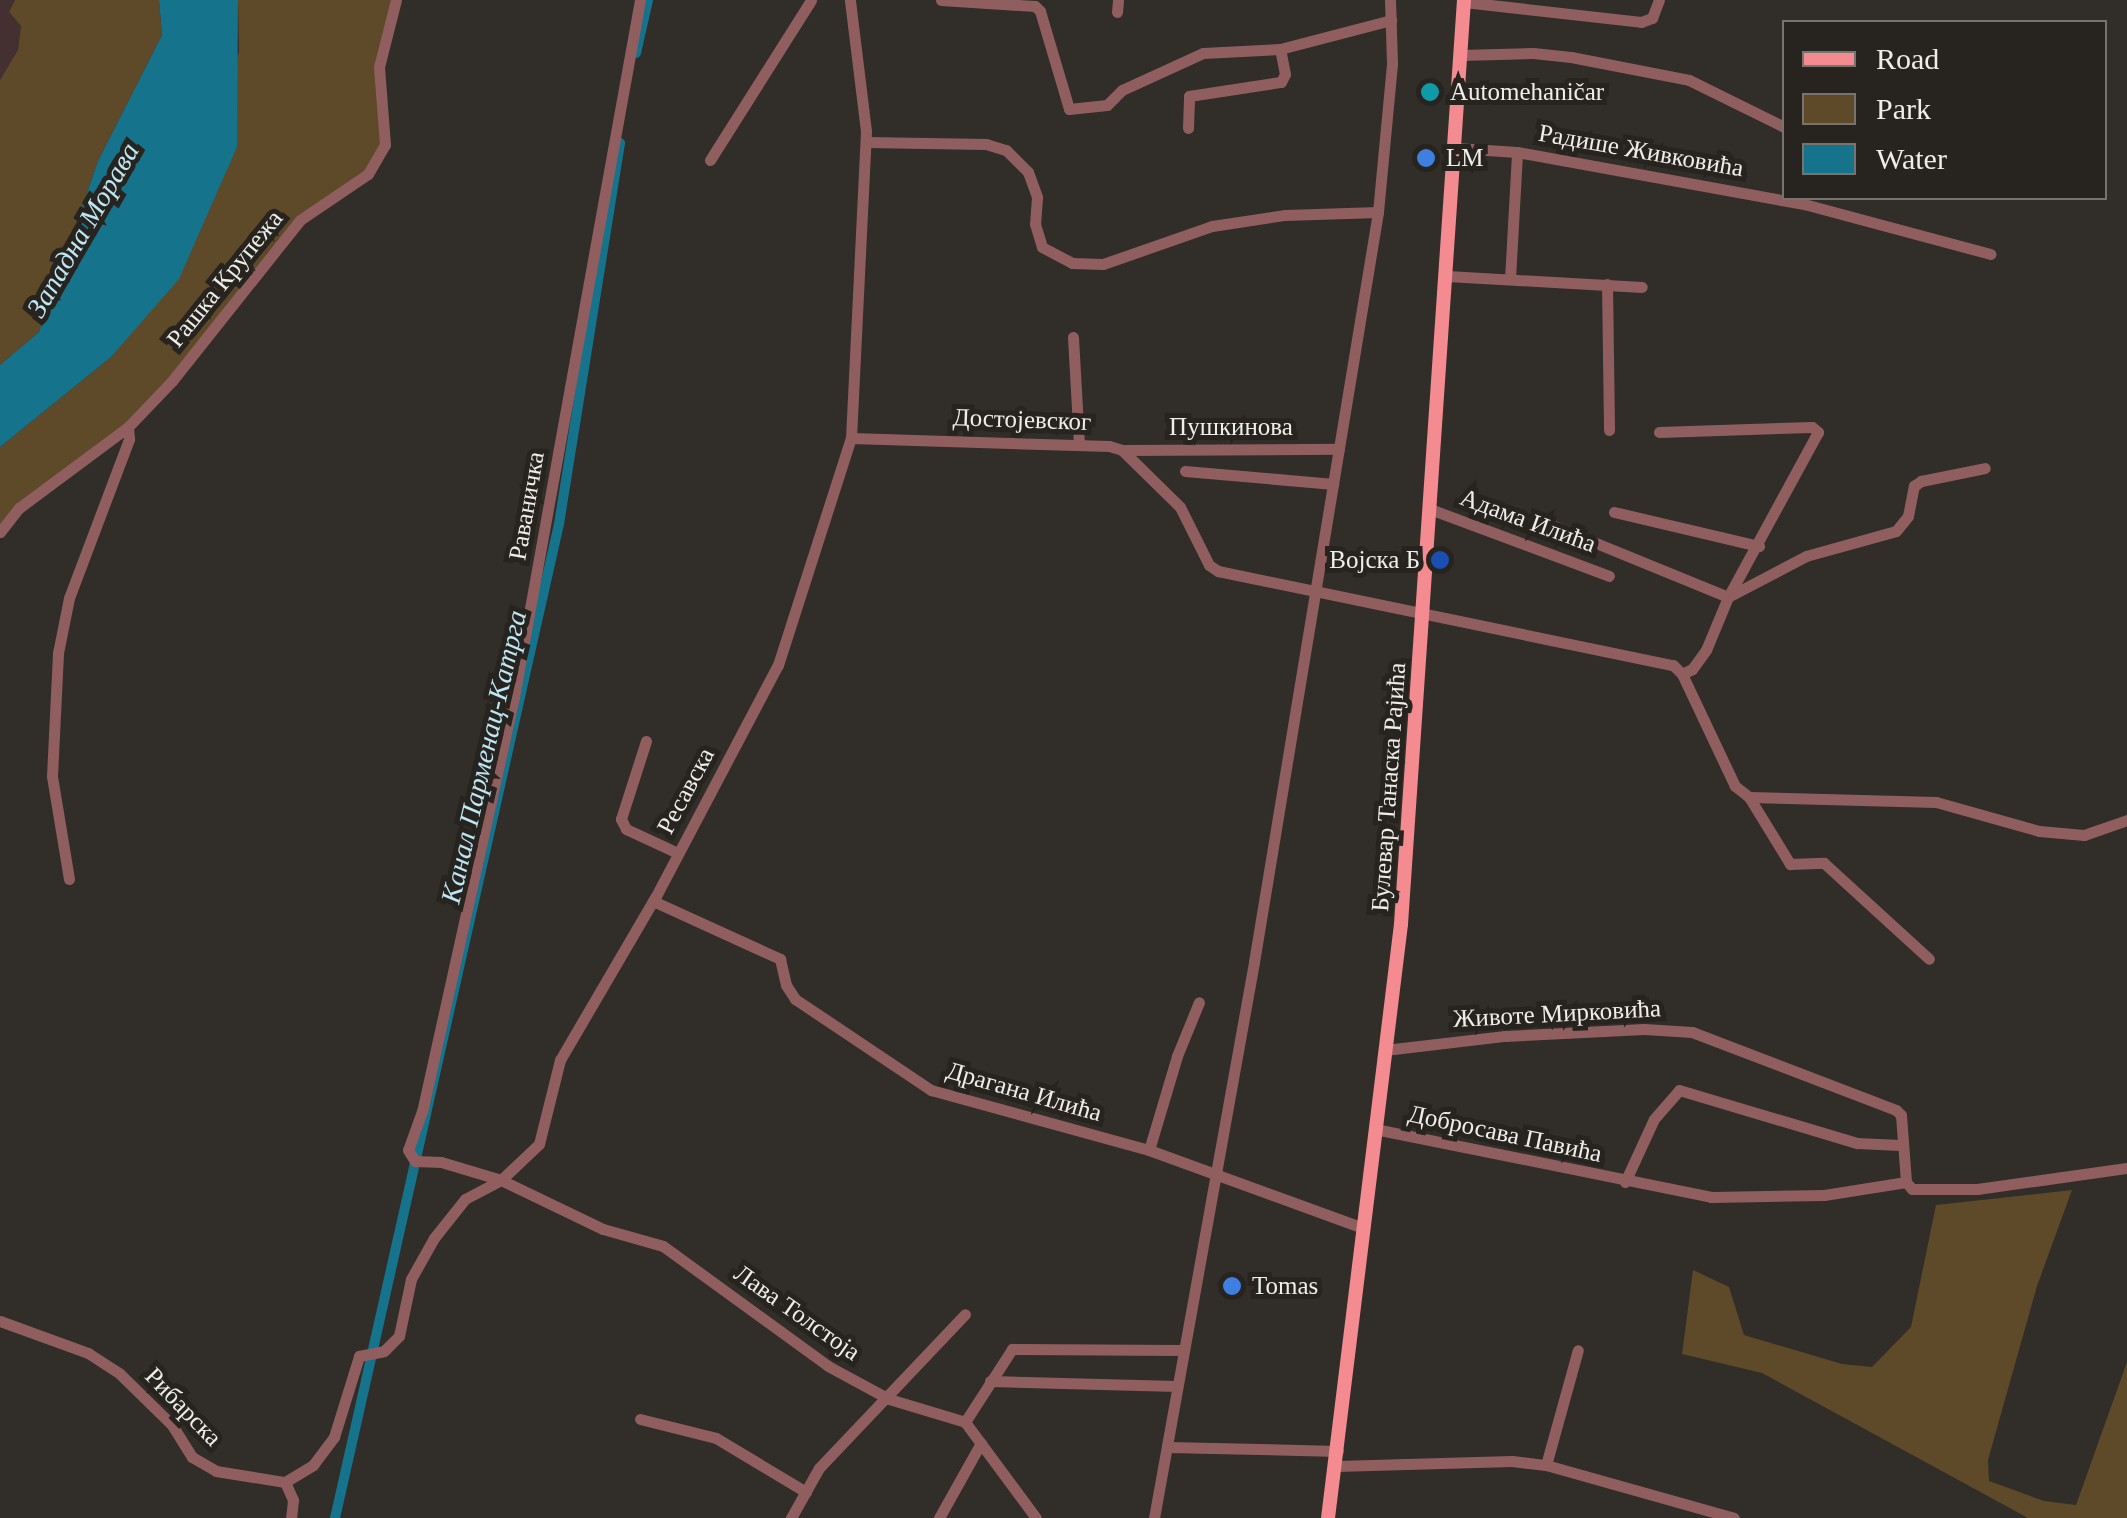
<!DOCTYPE html>
<html>
<head>
<meta charset="utf-8">
<style>
	body { margin:0 }
	#map { position:relative; width:2127px; height:1518px; overflow:hidden; background:#312d29; font-family:Georgia,serif }
	div>[style] { position:absolute }
	[style*='--x'] { left:calc(var(--x)*1px); top:calc(var(--y)*1px); width:calc(var(--w)*1px); rotate:calc(var(--a)*1deg) }
	.industrial>* { inset:0; background:#442f31 }
	.green>* { inset:0; background:#5e4928 }
	.water>* { inset:0; background:#16738c }
	.canal>* { height:10px; margin:-5px; padding:0 5px; transform-origin:5px; border-radius:5px; background:#16738c }
	.minor>* { height:11px; margin:-5.5px; padding:0 5.5px; transform-origin:5.5px; border-radius:5.5px; background:#915e60 }
	.major>* { height:14px; margin:-7px; padding:0 7px; transform-origin:7px; border-radius:7px; background:#f38b91 }
	.dots>* { width:28px; height:28px; translate:-50% -50%; box-sizing:border-box; border:5px solid #27241f; border-radius:50% }
	span { translate:-50% -50%; white-space:nowrap; text-align:center; line-height:1.15; -webkit-text-stroke:10px #27241f; paint-order:stroke }
	.poi-label { font-size:25px; color:#efedea }
	.left { translate:0 -50%; text-align:left }
	.right { translate:-100% -50%; text-align:right }
	.street-label { font-size:25px; color:#efedea }
	.water-label { font-size:28px; color:#bee7f6; font-style:italic }
	.legend { position:absolute; left:1782px; top:20px; width:325px; height:180px; box-sizing:border-box; background:#27241f; border:2px solid #777470; margin:0; padding:12px 18px; list-style:none; font-size:30px; color:#efedea }
	.legend li { display:flex; align-items:center; gap:20px; height:50px }
	.legend b { width:50px; border:2px solid #777470 }
</style>
</head>
<body>
<div id="map">
	<div class="industrial">
		<div style="clip-path:polygon(0 0,15px 0,9px 12px,21px 26px,18px 50px,0 80px)"></div>
	</div>
	<div class="green">
		<div style="clip-path:polygon(15px 0,159px 0,162px 35px,98px 161px,39px 332px,0 365px,0 80px,18px 50px,21px 26px,9px 12px)"></div>
		<div style="clip-path:polygon(238px 0,393px 0,379px 67px,385px 145px,368px 174px,300px 220px,128px 427px,19px 508px,0 532px,0 447px,111px 357px,239px 52px)"></div>
		<div style="clip-path:polygon(2072px 1190px,2037px 1286px,1988px 1460px,1989px 1481px,2044px 1501px,2076px 1505px,2127px 1362px,2127px 1518px,2028px 1518px,1762px 1373px,1682px 1354px,1693px 1270px,1729px 1287px,1744px 1335px,1842px 1364px,1872px 1367px,1911px 1327px,1936px 1205px)"></div>
	</div>
	<div class="water">
		<div style="clip-path:polygon(159px 0,238px 0,237px 147px,179px 279px,111px 357px,0 447px,0 365px,39px 332px,98px 161px,162px 35px)"></div>
	</div>
	<div class="canal">
		<div style="--x:636;--y:53;--w:54;--a:-77.2"></div>
		<div style="--x:335;--y:1518;--w:1019;--a:-77.3"></div>
		<div style="--x:559;--y:524;--w:386;--a:-80.9"></div>
	</div>
	<div class="minor">
		<div style="--x:640;--y:0;--w:708;--a:100.25"></div>
		<div style="--x:514;--y:697;--w:424;--a:102.5"></div>
		<div style="--x:422;--y:1111;--w:41;--a:109.7"></div>
		<div style="--x:408;--y:1150;--w:13;--a:58"></div>
		<div style="--x:415;--y:1161;--w:26;--a:2"></div>
		<div style="--x:441;--y:1162;--w:63;--a:16.7"></div>
		<div style="--x:501;--y:1180;--w:113;--a:25.7"></div>
		<div style="--x:603;--y:1229;--w:62;--a:15.8"></div>
		<div style="--x:663;--y:1246;--w:204;--a:36"></div>
		<div style="--x:828;--y:1366;--w:69;--a:28.4"></div>
		<div style="--x:889;--y:1399;--w:79;--a:16.8"></div>
		<div style="--x:965;--y:1422;--w:119;--a:53.5"></div>
		<div style="--x:941;--y:0;--w:94;--a:3.7"></div>
		<div style="--x:1035;--y:6;--w:7;--a:45"></div>
		<div style="--x:1040;--y:11;--w:102;--a:73.5"></div>
		<div style="--x:1069;--y:109;--w:38;--a:-6"></div>
		<div style="--x:1107;--y:105;--w:21;--a:-45"></div>
		<div style="--x:1122;--y:90;--w:89;--a:-24.6"></div>
		<div style="--x:1203;--y:53;--w:77;--a:-3"></div>
		<div style="--x:1280;--y:49;--w:115;--a:-14.6"></div>
		<div style="--x:1464;--y:2;--w:178;--a:6.4"></div>
		<div style="--x:1641;--y:22;--w:12;--a:-20"></div>
		<div style="--x:1652;--y:18;--w:19;--a:-69"></div>
		<div style="--x:1117;--y:12;--w:12;--a:-85"></div>
		<div style="--x:1461;--y:55;--w:72;--a:-1.6"></div>
		<div style="--x:1533;--y:53;--w:38;--a:6"></div>
		<div style="--x:1571;--y:57;--w:120;--a:11"></div>
		<div style="--x:1689;--y:80;--w:106;--a:26.3"></div>
		<div style="--x:1188;--y:128;--w:32;--a:-88"></div>
		<div style="--x:1189;--y:96;--w:93;--a:-8.7"></div>
		<div style="--x:1281;--y:82;--w:9;--a:-63"></div>
		<div style="--x:1285;--y:74;--w:25;--a:-101"></div>
		<div style="--x:866;--y:142;--w:120;--a:1"></div>
		<div style="--x:986;--y:144;--w:21;--a:17"></div>
		<div style="--x:1006;--y:150;--w:31;--a:45"></div>
		<div style="--x:1028;--y:172;--w:27;--a:70"></div>
		<div style="--x:1037;--y:197;--w:27;--a:94"></div>
		<div style="--x:1035;--y:224;--w:24;--a:73"></div>
		<div style="--x:1042;--y:247;--w:34;--a:28"></div>
		<div style="--x:1072;--y:263;--w:31;--a:2"></div>
		<div style="--x:1103;--y:264;--w:115;--a:-19.2"></div>
		<div style="--x:1212;--y:226;--w:74;--a:-8.6"></div>
		<div style="--x:1285;--y:215;--w:93;--a:-1.8"></div>
		<div style="--x:1456;--y:148;--w:61;--a:3.8"></div>
		<div style="--x:1517;--y:152;--w:292;--a:10.3"></div>
		<div style="--x:1804;--y:204;--w:193;--a:15"></div>
		<div style="--x:710;--y:160;--w:189;--a:-57.7"></div>
		<div style="--x:1447;--y:276;--w:195;--a:3.2"></div>
		<div style="--x:1510;--y:279;--w:127;--a:-86.8"></div>
		<div style="--x:1607;--y:284;--w:146;--a:89.2"></div>
		<div style="--x:1073;--y:337;--w:106;--a:86.8"></div>
		<div style="--x:1659;--y:432;--w:153;--a:-1.9"></div>
		<div style="--x:1812;--y:427;--w:8;--a:40"></div>
		<div style="--x:1818;--y:432;--w:188;--a:118.6"></div>
		<div style="--x:1728;--y:597;--w:57;--a:112.5"></div>
		<div style="--x:1706;--y:650;--w:24;--a:126"></div>
		<div style="--x:1692;--y:669;--w:11;--a:153"></div>
		<div style="--x:851;--y:438;--w:258;--a:1.8"></div>
		<div style="--x:1109;--y:446;--w:14;--a:17"></div>
		<div style="--x:1122;--y:450;--w:81;--a:44.5"></div>
		<div style="--x:1180;--y:507;--w:65;--a:63.4"></div>
		<div style="--x:1209;--y:565;--w:11;--a:34"></div>
		<div style="--x:1218;--y:571;--w:465;--a:11.7"></div>
		<div style="--x:1673;--y:665;--w:13;--a:45"></div>
		<div style="--x:1682;--y:674;--w:124;--a:64.7"></div>
		<div style="--x:1735;--y:786;--w:18;--a:38"></div>
		<div style="--x:1749;--y:797;--w:187;--a:1.5"></div>
		<div style="--x:1936;--y:802;--w:107;--a:15.7"></div>
		<div style="--x:2039;--y:831;--w:45;--a:5.1"></div>
		<div style="--x:2084;--y:835;--w:46;--a:-19.2"></div>
		<div style="--x:1123;--y:450;--w:216;--a:-0.3"></div>
		<div style="--x:1185;--y:471;--w:149;--a:5"></div>
		<div style="--x:1430;--y:509;--w:191;--a:20.5"></div>
		<div style="--x:1614;--y:512;--w:149;--a:13.2"></div>
		<div style="--x:1547;--y:523;--w:196;--a:22.2"></div>
		<div style="--x:1728;--y:597;--w:88;--a:-27.7"></div>
		<div style="--x:1806;--y:556;--w:93;--a:-15.5"></div>
		<div style="--x:1896;--y:531;--w:19;--a:-51"></div>
		<div style="--x:1908;--y:516;--w:31;--a:-79"></div>
		<div style="--x:1914;--y:486;--w:9;--a:-36"></div>
		<div style="--x:1921;--y:481;--w:65;--a:-11.5"></div>
		<div style="--x:0;--y:532;--w:31;--a:-52"></div>
		<div style="--x:19;--y:508;--w:136;--a:-36.6"></div>
		<div style="--x:128;--y:427;--w:64;--a:-46.3"></div>
		<div style="--x:172;--y:381;--w:206;--a:-51.5"></div>
		<div style="--x:300;--y:220;--w:82;--a:-34.1"></div>
		<div style="--x:368;--y:174;--w:34;--a:-60"></div>
		<div style="--x:385;--y:145;--w:78;--a:-94.4"></div>
		<div style="--x:379;--y:67;--w:69;--a:-75.8"></div>
		<div style="--x:646;--y:741;--w:82;--a:107.8"></div>
		<div style="--x:621;--y:819;--w:11;--a:63"></div>
		<div style="--x:626;--y:829;--w:57;--a:24.8"></div>
		<div style="--x:1749;--y:797;--w:79;--a:58.5"></div>
		<div style="--x:1790;--y:864;--w:34;--a:-2"></div>
		<div style="--x:1824;--y:863;--w:142;--a:42.4"></div>
		<div style="--x:69;--y:879;--w:104;--a:-99.4"></div>
		<div style="--x:52;--y:776;--w:123;--a:-87.2"></div>
		<div style="--x:58;--y:653;--w:56;--a:-78.7"></div>
		<div style="--x:69;--y:598;--w:170;--a:-69.3"></div>
		<div style="--x:129;--y:439;--w:12;--a:-95"></div>
		<div style="--x:653;--y:901;--w:140;--a:24.5"></div>
		<div style="--x:780;--y:959;--w:27;--a:77"></div>
		<div style="--x:786;--y:985;--w:17;--a:57"></div>
		<div style="--x:795;--y:999;--w:164;--a:33.8"></div>
		<div style="--x:931;--y:1090;--w:226;--a:15.4"></div>
		<div style="--x:1149;--y:1150;--w:228;--a:20"></div>
		<div style="--x:1385;--y:1050;--w:121;--a:-6.7"></div>
		<div style="--x:1505;--y:1036;--w:139;--a:-2.9"></div>
		<div style="--x:1644;--y:1029;--w:48;--a:3.6"></div>
		<div style="--x:1692;--y:1032;--w:218;--a:20.9"></div>
		<div style="--x:1896;--y:1110;--w:7;--a:45"></div>
		<div style="--x:1901;--y:1115;--w:67;--a:85.7"></div>
		<div style="--x:1906;--y:1182;--w:9;--a:49"></div>
		<div style="--x:1912;--y:1189;--w:65;--a:0"></div>
		<div style="--x:1977;--y:1189;--w:151;--a:-8"></div>
		<div style="--x:1375;--y:1129;--w:343;--a:11.4"></div>
		<div style="--x:1711;--y:1197;--w:113;--a:-1"></div>
		<div style="--x:1824;--y:1195;--w:83;--a:-9"></div>
		<div style="--x:1149;--y:1150;--w:98;--a:-73.4"></div>
		<div style="--x:1177;--y:1056;--w:58;--a:-67.8"></div>
		<div style="--x:1625;--y:1182;--w:69;--a:-65.3"></div>
		<div style="--x:1654;--y:1119;--w:38;--a:-49"></div>
		<div style="--x:1679;--y:1090;--w:186;--a:16.6"></div>
		<div style="--x:1857;--y:1143;--w:43;--a:2.7"></div>
		<div style="--x:0;--y:1321;--w:94;--a:20"></div>
		<div style="--x:88;--y:1353;--w:38;--a:33"></div>
		<div style="--x:120;--y:1374;--w:73;--a:44.4"></div>
		<div style="--x:172;--y:1425;--w:38;--a:58"></div>
		<div style="--x:192;--y:1457;--w:28;--a:30"></div>
		<div style="--x:216;--y:1471;--w:70;--a:9.1"></div>
		<div style="--x:990;--y:1381;--w:187;--a:1.5"></div>
		<div style="--x:640;--y:1419;--w:78;--a:14"></div>
		<div style="--x:716;--y:1438;--w:105;--a:31"></div>
		<div style="--x:965;--y:1422;--w:87;--a:-57.2"></div>
		<div style="--x:1012;--y:1349;--w:171;--a:0.3"></div>
		<div style="--x:1167;--y:1447;--w:171;--a:1.3"></div>
		<div style="--x:1546;--y:1465;--w:119;--a:-74.5"></div>
		<div style="--x:1336;--y:1466;--w:176;--a:-1.6"></div>
		<div style="--x:1512;--y:1461;--w:34;--a:7"></div>
		<div style="--x:1546;--y:1465;--w:195;--a:15.7"></div>
		<div style="--x:285;--y:1482;--w:33;--a:-31"></div>
		<div style="--x:313;--y:1465;--w:35;--a:-53"></div>
		<div style="--x:334;--y:1437;--w:85;--a:-72.8"></div>
		<div style="--x:359;--y:1356;--w:25;--a:-11"></div>
		<div style="--x:384;--y:1351;--w:21;--a:-45"></div>
		<div style="--x:399;--y:1336;--w:58;--a:-78.1"></div>
		<div style="--x:411;--y:1279;--w:47;--a:-60.7"></div>
		<div style="--x:434;--y:1238;--w:50;--a:-51.5"></div>
		<div style="--x:465;--y:1199;--w:41;--a:-27.8"></div>
		<div style="--x:501;--y:1180;--w:52;--a:-43.5"></div>
		<div style="--x:539;--y:1144;--w:87;--a:-76"></div>
		<div style="--x:560;--y:1060;--w:190;--a:-59.7"></div>
		<div style="--x:656;--y:896;--w:261;--a:-62.2"></div>
		<div style="--x:778;--y:665;--w:238;--a:-72.2"></div>
		<div style="--x:851;--y:438;--w:307;--a:-87.2"></div>
		<div style="--x:866;--y:131;--w:132;--a:-97"></div>
		<div style="--x:285;--y:1482;--w:20;--a:66"></div>
		<div style="--x:293;--y:1500;--w:18;--a:96"></div>
		<div style="--x:791;--y:1518;--w:57;--a:-60.8"></div>
		<div style="--x:819;--y:1468;--w:212;--a:-46.5"></div>
		<div style="--x:939;--y:1518;--w:86;--a:-60.8"></div>
		<div style="--x:1154;--y:1518;--w:565;--a:-79.8"></div>
		<div style="--x:1254;--y:962;--w:760;--a:-80.61"></div>
		<div style="--x:1378;--y:212;--w:150;--a:-84.6"></div>
		<div style="--x:1392;--y:63;--w:63;--a:-91.8"></div>
	</div>
	<div class="major">
		<div style="--x:1328;--y:1518;--w:598;--a:-82.99"></div>
		<div style="--x:1401;--y:924;--w:926;--a:-86.1"></div>
	</div>
	<div class="dots">
		<div style="left:1430px;top:92px;background:#0f9aa8"></div>
		<div style="left:1426px;top:158px;background:#3f7fe0"></div>
		<div style="left:1440px;top:560px;background:#1a4fb4"></div>
		<div style="left:1232px;top:1286px;background:#3f7fe0"></div>
	</div>
	<div class="poi-label">
		<span class="left" style="left:1450px;top:92px">Automehaničar</span>
		<span class="left" style="left:1446px;top:158px">LM</span>
		<span class="right" style="left:1420px;top:560px">Војска Б</span>
		<span class="left" style="left:1252px;top:1286px">Tomas</span>
	</div>
	<div class="street-label">
		<span style="left:1641px;top:151px;rotate:10deg">Радише Живковића</span>
		<span style="left:225px;top:279px;rotate:-51deg">Рашка Крупежа</span>
		<span style="left:1022px;top:420px;rotate:2deg">Достојевског</span>
		<span style="left:1231px;top:427px">Пушкинова</span>
		<span style="left:527px;top:506px;rotate:-80deg">Раваничка</span>
		<span style="left:1528px;top:521px;rotate:20deg">Адама Илића</span>
		<span style="left:1389px;top:787px;rotate:-86deg">Булевар Танаска Рајића</span>
		<span style="left:686px;top:791px;rotate:-62deg">Ресавска</span>
		<span style="left:1557px;top:1014px;rotate:-3deg">Животе Мирковића</span>
		<span style="left:1024px;top:1092px;rotate:16deg">Драгана Илића</span>
		<span style="left:1505px;top:1134px;rotate:12deg">Добросава Павића</span>
		<span style="left:797px;top:1313px;rotate:35deg">Лава Толстоја</span>
		<span style="left:183px;top:1407px;rotate:46deg">Рибарска</span>
	</div>
	<div class="water-label">
		<span style="left:83px;top:230px;rotate:-60deg">Западна Морава</span>
		<span style="left:484px;top:757px;rotate:-77deg">Канал Парменац-Катрга</span>
	</div>
	<ul class="legend">
	<li><b style="height:12px;background:#f38b91"></b>Road</li>
	<li><b style="height:28px;background:#5e4928"></b>Park</li>
	<li><b style="height:28px;background:#16738c"></b>Water</li>
	</ul>
</div>
</body>
</html>
